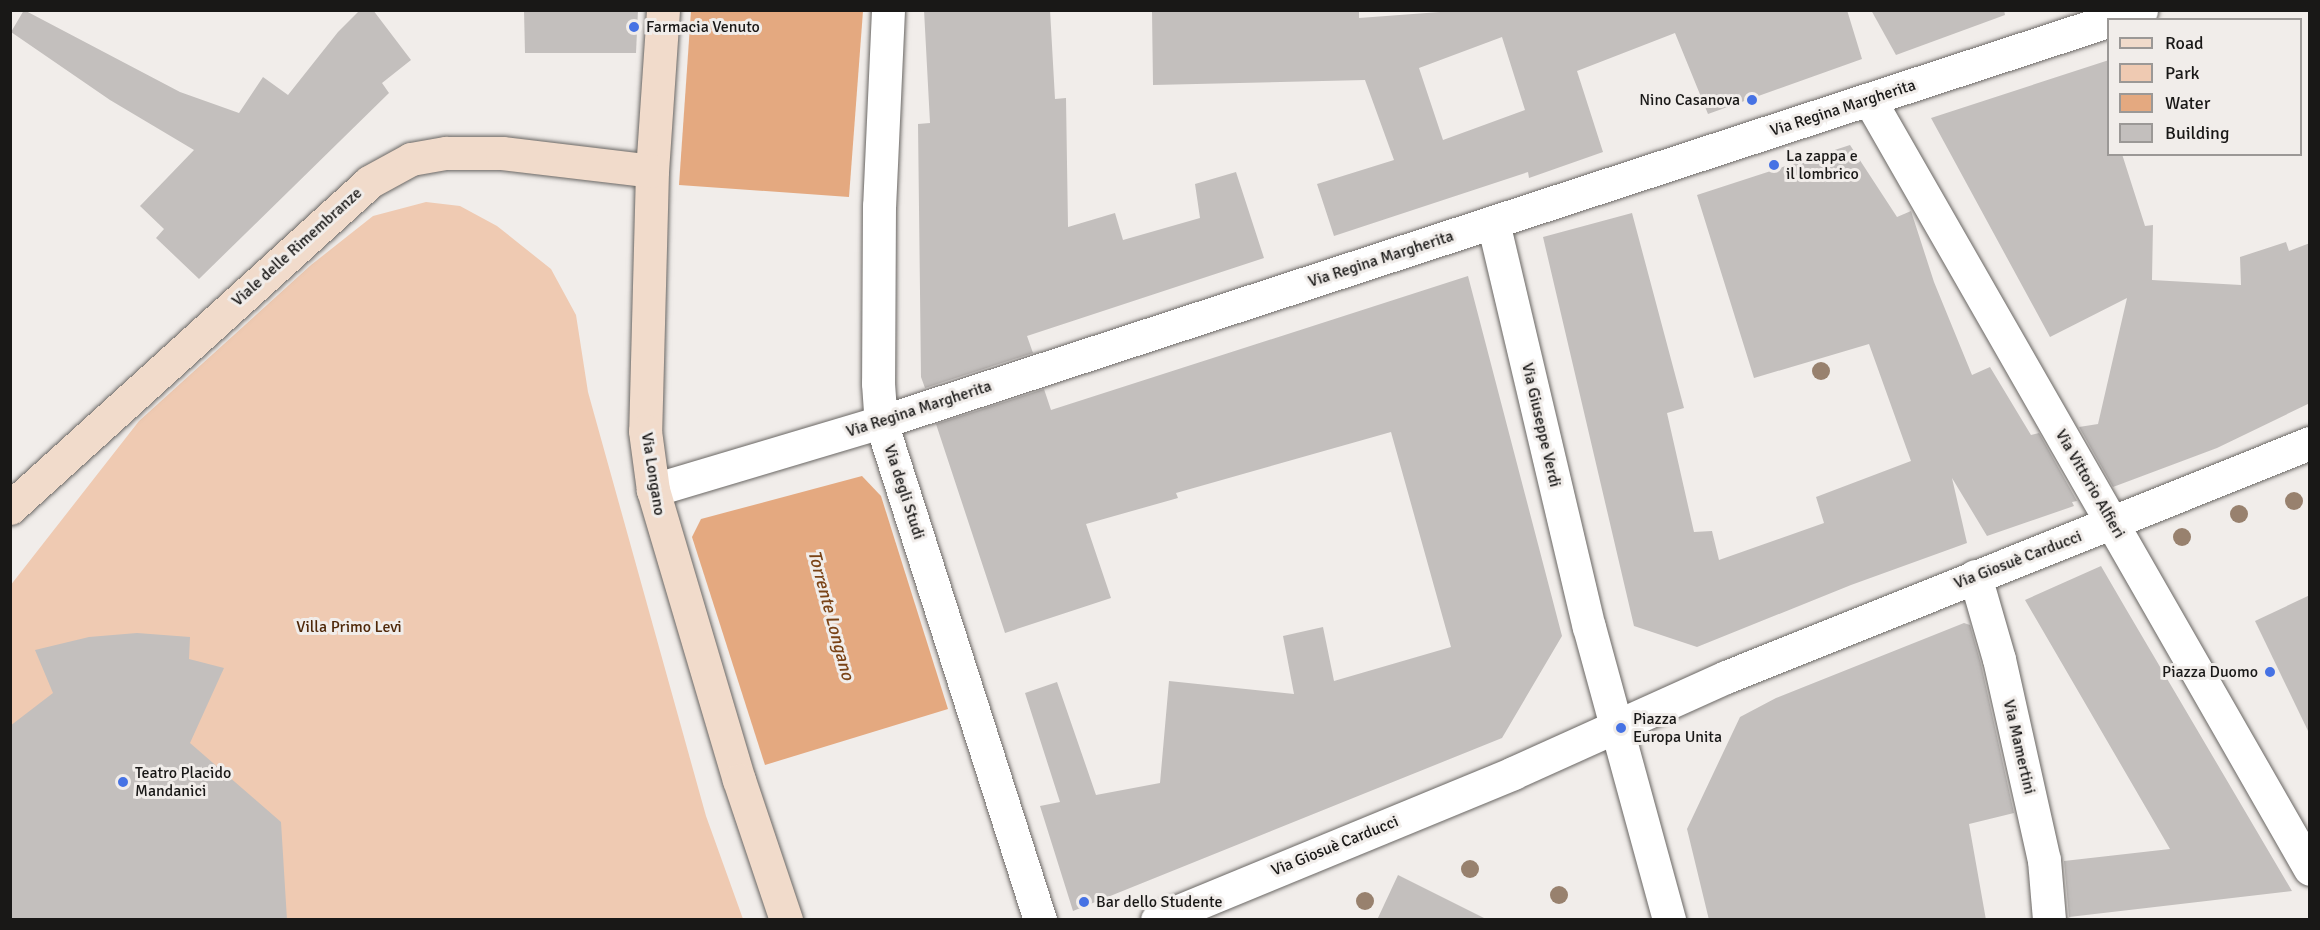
<!DOCTYPE html>
<html>
<head>
<meta charset="utf-8">
<style>
	body { margin:0 }
	#map { position:relative; width:2320px; height:930px; overflow:hidden; background:#f1edea; font-family:Signika,sans-serif }
	div>[style] { position:absolute }
	[style*='--x'] { left:calc(var(--x)*1px); top:calc(var(--y)*1px); width:calc(var(--w)*1px); rotate:calc(var(--a)*1deg) }
	.green>* { inset:0; background:#efcab2 }
	.water>* { inset:0; background:#e4a980 }
	.building>* { inset:0; background:#c3bfbd }
	.roads { filter:drop-shadow(0 0 2px #6a6764) drop-shadow(0 0 2px #6a6764) }
	.street>* { height:33px; margin:-16.5px; padding:0 16.5px; transform-origin:16.5px; border-radius:16.5px; background:#fff }
	.secondary>* { height:33px; margin:-16.5px; padding:0 16.5px; transform-origin:16.5px; border-radius:16.5px; background:#f1dbcb }
	.trees>* { width:18px; height:18px; margin:-9px; border-radius:50%; background:#98816e }
	.dots>* { width:16px; height:16px; translate:-50% -50%; box-sizing:border-box; border:3px solid #f1edea; border-radius:50% }
	span { translate:-50% -50%; white-space:nowrap; text-align:center; line-height:1.15; -webkit-text-stroke:6px #f1edea; paint-order:stroke }
	.poi-label { font-size:16px; color:#191817 }
	.left { translate:0 -50%; text-align:left }
	.right { translate:-100% -50%; text-align:right }
	.street-label { font-size:16px; color:#191817 }
	.park-label { font-size:16px; color:#4f2809 }
	.water-label { font-size:18px; color:#7a4316; font-style:italic }
	.frame { position:absolute; inset:0; border:12px solid #191817; pointer-events:none }
	.legend { position:absolute; left:2107px; top:18px; width:195px; height:138px; box-sizing:border-box; background:#f1edea; border:2px solid #9b9896; margin:0; padding:8px 10px; list-style:none; font-size:18px; color:#191817 }
	.legend li { display:flex; align-items:center; gap:12px; height:30px }
	.legend b { width:30px; border:2px solid #9b9896 }
</style>
</head>
<body>
<div id="map">
	<div class="green">
		<div style="clip-path:polygon(426px 202px,460px 206px,497px 226px,551px 269px,576px 315px,588px 392px,706px 816px,743px 919px,11px 919px,10px 586px,139px 421px,311px 265px,373px 216px)"></div>
	</div>
	<div class="water">
		<div style="clip-path:polygon(691px 11px,863px 11px,849px 197px,679px 185px)"></div>
		<div style="clip-path:polygon(862px 476px,881px 496px,948px 709px,765px 765px,692px 537px,701px 519px)"></div>
	</div>
	<div class="building">
		<div style="clip-path:polygon(24px 10px,180px 92px,239px 113px,263px 77px,288px 95px,338px 32px,360px 10px,373px 10px,411px 60px,382px 83px,389px 93px,199px 279px,156px 238px,164px 229px,140px 206px,194px 150px,110px 100px,11px 32px)"></div>
		<div style="clip-path:polygon(524px 10px,638px 10px,636px 53px,525px 53px)"></div>
		<div style="clip-path:polygon(924px 10px,1050px 10px,1055px 99px,1066px 98px,1068px 227px,1115px 213px,1123px 240px,1200px 218px,1195px 184px,1236px 172px,1264px 258px,1027px 336px,1033px 353px,925px 388px,921px 377px,918px 124px,930px 123px)"></div>
		<div style="clip-path:polygon(evenodd,1359px 10px,1359px 18px,1467px 10px,1847px 10px,1862px 59px,1708px 114px,1675px 33px,1577px 71px,1603px 152px,1529px 178px,1528px 172px,1334px 236px,1317px 184px,1394px 160px,1365px 80px,1153px 85px,1152px 11px,1359px 10px,1502px 37px,1525px 110px,1443px 140px,1419px 68px,1502px 37px)"></div>
		<div style="clip-path:polygon(1871px 10px,2004px 10px,2005px 15px,1896px 55px)"></div>
		<div style="clip-path:polygon(2109px 60px,2109px 154px,2122px 154px,2145px 226px,2153px 225px,2152px 280px,2241px 285px,2240px 257px,2286px 242px,2289px 251px,2310px 243px,2310px 403px,2217px 448px,2113px 487px,2079px 427px,2098px 424px,2127px 298px,2050px 337px,1931px 118px)"></div>
		<div style="clip-path:polygon(1850px 145px,1897px 217px,1911px 211px,1934px 282px,1972px 375px,1990px 367px,2031px 435px,2039px 433px,2077px 501px,2072px 502px,2074px 506px,1987px 536px,1952px 478px,1967px 543px,1851px 585px,1697px 647px,1634px 626px,1543px 237px,1632px 213px,1684px 408px,1667px 413px,1694px 532px,1712px 531px,1719px 560px,1824px 523px,1816px 497px,1911px 461px,1869px 344px,1754px 378px,1697px 195px)"></div>
		<div style="clip-path:polygon(1468px 276px,1562px 636px,1502px 738px,1073px 911px,1040px 806px,1060px 802px,1025px 693px,1057px 682px,1096px 795px,1160px 783px,1169px 681px,1294px 694px,1283px 636px,1323px 627px,1334px 681px,1451px 647px,1391px 432px,1176px 493px,1178px 498px,1086px 524px,1111px 598px,1005px 633px,936px 424px,1044px 389px,1051px 410px)"></div>
		<div style="clip-path:polygon(2101px 566px,2126px 609px,2292px 891px,2069px 917px,2064px 861px,2170px 849px,2025px 600px)"></div>
		<div style="clip-path:polygon(2310px 595px,2310px 735px,2255px 621px)"></div>
		<div style="clip-path:polygon(1964px 623px,1970px 625px,1981px 664px,2014px 813px,1969px 824px,1986px 920px,1709px 920px,1687px 829px,1740px 717px,1776px 698px)"></div>
		<div style="clip-path:polygon(137px 633px,190px 637px,189px 659px,224px 668px,190px 743px,281px 822px,287px 920px,10px 920px,10px 726px,53px 693px,35px 650px,89px 637px)"></div>
		<div style="clip-path:polygon(1398px 875px,1488px 920px,1377px 920px)"></div>
	</div>
	<div class="roads">
		<div class="street">
			<div style="--x:888;--y:10;--w:196;--a:92.6"></div>
			<div style="--x:879;--y:206;--w:177;--a:90.3"></div>
			<div style="--x:878;--y:383;--w:39;--a:86"></div>
			<div style="--x:881;--y:422;--w:523;--a:72.29"></div>
			<div style="--x:2113;--y:20;--w:30;--a:-20"></div>
			<div style="--x:1869;--y:99;--w:887;--a:60.2"></div>
			<div style="--x:1493;--y:222;--w:416;--a:76.7"></div>
			<div style="--x:1589;--y:627;--w:304;--a:74.7"></div>
			<div style="--x:653;--y:490;--w:238;--a:-16.6"></div>
			<div style="--x:881;--y:422;--w:1291;--a:-18.1"></div>
			<div style="--x:1975;--y:576;--w:86;--a:73.9"></div>
			<div style="--x:1999;--y:659;--w:206;--a:77.4"></div>
			<div style="--x:2044;--y:860;--w:60;--a:85.2"></div>
			<div style="--x:1157;--y:920;--w:385;--a:-22.4"></div>
			<div style="--x:1513;--y:773;--w:234;--a:-24.3"></div>
			<div style="--x:1726;--y:677;--w:629;--a:-21.84"></div>
		</div>
		<div class="secondary">
			<div style="--x:663;--y:10;--w:161;--a:93.9"></div>
			<div style="--x:652;--y:171;--w:260;--a:91.5"></div>
			<div style="--x:645;--y:431;--w:60;--a:82.3"></div>
			<div style="--x:653;--y:490;--w:302;--a:73.5"></div>
			<div style="--x:739;--y:780;--w:148;--a:71.4"></div>
			<div style="--x:10;--y:508;--w:485;--a:-42.2"></div>
			<div style="--x:369;--y:182;--w:48;--a:-28.7"></div>
			<div style="--x:411;--y:159;--w:36;--a:-10"></div>
			<div style="--x:446;--y:153;--w:56;--a:0"></div>
			<div style="--x:502;--y:153;--w:151;--a:6.8"></div>
		</div>
	</div>
	<div class="trees">
		<div style="left:1821px;top:371px"></div>
		<div style="left:2294px;top:501px"></div>
		<div style="left:2239px;top:514px"></div>
		<div style="left:2182px;top:537px"></div>
		<div style="left:1470px;top:869px"></div>
		<div style="left:1559px;top:895px"></div>
		<div style="left:1365px;top:901px"></div>
	</div>
	<div class="dots">
		<div style="left:634px;top:27px;background:#4672e4"></div>
		<div style="left:1752px;top:100px;background:#4672e4"></div>
		<div style="left:1774px;top:165px;background:#4672e4"></div>
		<div style="left:2270px;top:672px;background:#4672e4"></div>
		<div style="left:1621px;top:728px;background:#4672e4"></div>
		<div style="left:123px;top:782px;background:#4672e4"></div>
		<div style="left:1084px;top:902px;background:#4672e4"></div>
	</div>
	<div class="poi-label">
		<span class="left" style="left:646px;top:27px">Farmacia Venuto</span>
		<span class="right" style="left:1740px;top:100px">Nino Casanova</span>
		<span class="left" style="left:1786px;top:165px">La zappa e<br>il lombrico</span>
		<span class="right" style="left:2258px;top:672px">Piazza Duomo</span>
		<span class="left" style="left:1633px;top:728px">Piazza<br>Europa Unita</span>
		<span class="left" style="left:135px;top:782px">Teatro Placido<br>Mandanici</span>
		<span class="left" style="left:1096px;top:902px">Bar dello Studente</span>
	</div>
	<div class="street-label">
		<span style="left:1843px;top:108px;rotate:-18deg">Via Regina Margherita</span>
		<span style="left:297px;top:247px;rotate:-42deg">Viale delle Rimembranze</span>
		<span style="left:1381px;top:259px;rotate:-18deg">Via Regina Margherita</span>
		<span style="left:919px;top:409px;rotate:-18deg">Via Regina Margherita</span>
		<span style="left:1541px;top:425px;rotate:77deg">Via Giuseppe Verdi</span>
		<span style="left:653px;top:474px;rotate:81deg">Via Longano</span>
		<span style="left:2090px;top:484px;rotate:60deg">Via Vittorio Alfieri</span>
		<span style="left:904px;top:492px;rotate:72deg">Via degli Studi</span>
		<span style="left:2018px;top:560px;rotate:-21deg">Via Giosuè Carducci</span>
		<span style="left:2019px;top:747px;rotate:77deg">Via Mamertini</span>
		<span style="left:1335px;top:846px;rotate:-22deg">Via Giosuè Carducci</span>
	</div>
	<div class="park-label">
		<span style="left:349px;top:627px">Villa Primo Levi</span>
	</div>
	<div class="water-label">
		<span style="left:831px;top:615px;rotate:75deg">Torrente Longano</span>
	</div>
	<div class="frame"></div>
	<ul class="legend">
	<li><b style="height:8px;background:#f1dbcb"></b>Road</li>
	<li><b style="height:16px;background:#efcab2"></b>Park</li>
	<li><b style="height:16px;background:#e4a980"></b>Water</li>
	<li><b style="height:16px;background:#c3bfbd"></b>Building</li>
	</ul>
</div>
</body>
</html>
